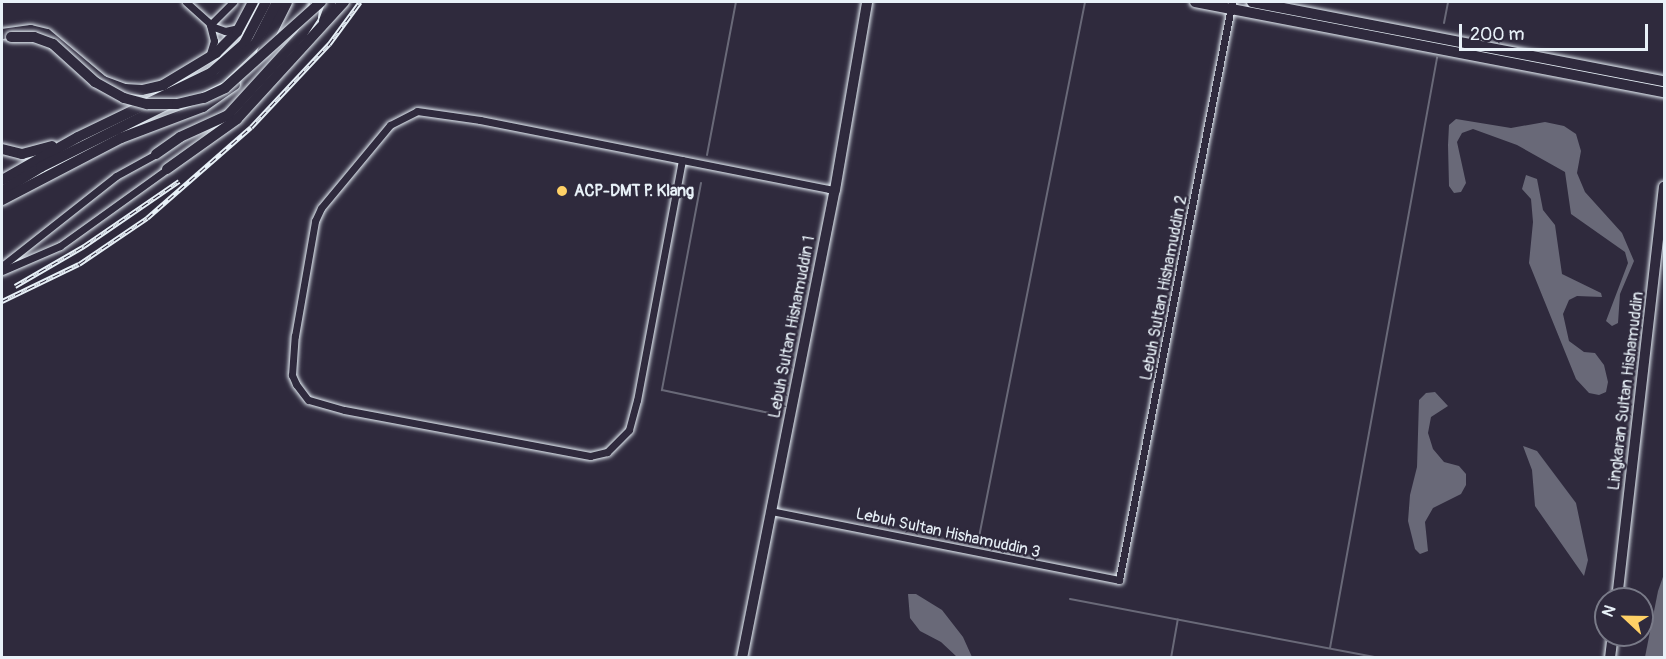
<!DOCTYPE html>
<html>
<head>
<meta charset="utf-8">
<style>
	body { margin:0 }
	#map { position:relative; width:1666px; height:659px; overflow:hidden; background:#2f2a3d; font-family:Pangolin,sans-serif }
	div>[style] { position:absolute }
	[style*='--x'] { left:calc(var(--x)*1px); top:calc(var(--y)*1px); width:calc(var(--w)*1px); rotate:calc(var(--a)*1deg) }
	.water>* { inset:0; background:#696978 }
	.stream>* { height:2px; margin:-1px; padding:0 1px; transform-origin:1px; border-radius:1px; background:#696978 }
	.roads { filter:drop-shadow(0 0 2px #e8f1f8) drop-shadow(0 0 2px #e8f1f8) }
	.street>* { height:7px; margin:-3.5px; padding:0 3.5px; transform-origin:3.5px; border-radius:3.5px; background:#2f2a3d }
	.secondary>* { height:10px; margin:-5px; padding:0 5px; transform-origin:5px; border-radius:5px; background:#2f2a3d }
	.primary>* { height:10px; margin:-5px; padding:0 5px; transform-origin:5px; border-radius:5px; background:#2f2a3d }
	.rail>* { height:4.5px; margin-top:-2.25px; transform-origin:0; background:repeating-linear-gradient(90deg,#2f2a3d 0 7px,#e8f1f8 0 14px); box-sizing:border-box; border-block:2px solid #e8f1f8 }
	.bridges { filter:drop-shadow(0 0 2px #e8f1f8) drop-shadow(0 0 2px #e8f1f8) }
	.primary-bridge>* { height:10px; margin:-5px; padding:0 5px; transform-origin:5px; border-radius:5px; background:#2f2a3d }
	.dots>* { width:16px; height:16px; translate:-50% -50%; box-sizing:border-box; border:3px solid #2f2a3d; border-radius:50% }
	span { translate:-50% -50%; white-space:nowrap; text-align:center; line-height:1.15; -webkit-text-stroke:4.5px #2f2a3d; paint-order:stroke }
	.poi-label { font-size:16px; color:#e8f1f8; font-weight:700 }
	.left { translate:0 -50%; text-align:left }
	.street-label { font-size:16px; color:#e8f1f8 }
	.frame { position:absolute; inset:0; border:3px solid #e8f1f8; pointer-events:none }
	.north { position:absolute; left:1594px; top:587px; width:60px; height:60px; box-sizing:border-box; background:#2f2a3d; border:2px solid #797a88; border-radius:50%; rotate:292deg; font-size:16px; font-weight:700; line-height:24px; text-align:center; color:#e8f1f8 }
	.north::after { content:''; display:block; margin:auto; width:21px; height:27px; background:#ffd166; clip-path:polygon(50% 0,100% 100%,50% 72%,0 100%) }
	.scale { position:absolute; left:1459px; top:24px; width:189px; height:27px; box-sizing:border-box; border:3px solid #e8f1f8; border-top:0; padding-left:8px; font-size:18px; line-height:21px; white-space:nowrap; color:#e8f1f8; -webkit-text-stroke:4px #2f2a3d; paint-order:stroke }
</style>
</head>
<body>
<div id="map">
	<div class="water">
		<div style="clip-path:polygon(1456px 119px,1511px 128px,1545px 122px,1564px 126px,1576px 134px,1581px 151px,1577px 173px,1585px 192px,1622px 233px,1634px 261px,1620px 294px,1618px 323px,1612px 326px,1606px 321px,1628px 263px,1625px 252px,1571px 214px,1565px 172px,1517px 145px,1473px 129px,1462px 133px,1457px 142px,1466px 183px,1461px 192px,1454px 193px,1449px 186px,1448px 145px,1449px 125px)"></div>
		<div style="clip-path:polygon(1526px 175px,1537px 179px,1543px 210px,1555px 225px,1562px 274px,1601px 293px,1602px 297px,1577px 296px,1569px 300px,1563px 314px,1569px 341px,1584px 352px,1595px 353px,1604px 365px,1608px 382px,1606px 392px,1599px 395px,1589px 393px,1576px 379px,1529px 263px,1533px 222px,1531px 199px,1522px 189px)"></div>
		<div style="clip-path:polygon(1435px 392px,1448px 406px,1431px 417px,1428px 433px,1433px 449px,1444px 462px,1459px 466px,1466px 474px,1466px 485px,1461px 494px,1433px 508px,1425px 522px,1428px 551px,1420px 554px,1415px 549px,1408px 521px,1410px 495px,1417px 467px,1419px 400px,1426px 393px)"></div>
		<div style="clip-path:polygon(1523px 446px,1537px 451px,1576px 503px,1588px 560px,1584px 576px,1535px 506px,1532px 470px)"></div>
		<div style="clip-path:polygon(1664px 574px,1664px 657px,1645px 657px,1658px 591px)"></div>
		<div style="clip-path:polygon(908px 594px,916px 594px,942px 610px,963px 637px,972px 657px,957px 657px,941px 642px,920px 631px,910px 618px)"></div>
	</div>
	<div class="stream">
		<div style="--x:1444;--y:23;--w:21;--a:-79"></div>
		<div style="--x:707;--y:155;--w:156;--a:-79.3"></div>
		<div style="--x:701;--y:183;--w:211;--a:100.7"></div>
		<div style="--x:662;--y:390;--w:109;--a:12.1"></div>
		<div style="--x:979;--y:537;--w:545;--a:-78.79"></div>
		<div style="--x:1070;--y:599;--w:314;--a:10.8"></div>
		<div style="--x:1330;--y:648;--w:600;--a:-79.72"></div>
		<div style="--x:1171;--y:658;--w:39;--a:-80"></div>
	</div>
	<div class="roads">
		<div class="street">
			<div style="--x:186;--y:2;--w:38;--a:42"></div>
			<div style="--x:214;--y:27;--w:12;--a:20"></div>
			<div style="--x:225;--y:31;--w:13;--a:-13"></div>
			<div style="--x:210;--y:25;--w:33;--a:-45"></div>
			<div style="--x:209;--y:57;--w:17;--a:-73"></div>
			<div style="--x:214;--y:41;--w:16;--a:-104"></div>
			<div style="--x:682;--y:160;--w:244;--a:100.6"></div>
			<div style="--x:637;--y:400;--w:31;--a:105"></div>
			<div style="--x:629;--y:430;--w:31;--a:135"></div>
			<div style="--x:607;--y:452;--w:17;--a:167"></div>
			<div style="--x:590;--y:456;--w:250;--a:-169.4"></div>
			<div style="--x:344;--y:410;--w:37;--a:-164"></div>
			<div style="--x:308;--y:400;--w:20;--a:-127"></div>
			<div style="--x:296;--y:384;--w:10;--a:-114"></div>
			<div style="--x:292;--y:375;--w:39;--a:-86"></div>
			<div style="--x:295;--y:336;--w:117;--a:-80.1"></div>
			<div style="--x:315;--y:221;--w:14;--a:-65"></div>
			<div style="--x:321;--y:208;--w:108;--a:-50.3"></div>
			<div style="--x:390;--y:125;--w:30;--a:-27"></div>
			<div style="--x:417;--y:111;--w:64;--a:8.1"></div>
			<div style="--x:480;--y:120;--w:362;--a:11.2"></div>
			<div style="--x:2;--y:266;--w:145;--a:-38.3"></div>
			<div style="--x:116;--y:176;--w:46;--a:-28.8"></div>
			<div style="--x:2;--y:271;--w:63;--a:-23.3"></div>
			<div style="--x:60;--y:246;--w:132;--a:-35.7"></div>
			<div style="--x:771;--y:511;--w:355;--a:11.2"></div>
			<div style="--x:1119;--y:580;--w:589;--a:-78.94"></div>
		</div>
		<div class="secondary">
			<div style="--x:1195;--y:2;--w:478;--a:10.9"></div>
			<div style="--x:1252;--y:2;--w:420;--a:10.9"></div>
			<div style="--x:1617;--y:599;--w:415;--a:-83.5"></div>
			<div style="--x:742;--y:658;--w:477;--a:-78.8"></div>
			<div style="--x:835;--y:190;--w:191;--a:-80.3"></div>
			<div style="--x:1610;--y:658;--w:23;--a:-83"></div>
		</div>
		<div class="primary">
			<div style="--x:324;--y:21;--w:20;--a:-70"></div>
			<div style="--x:2;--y:34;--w:29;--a:-8"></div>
			<div style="--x:31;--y:30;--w:16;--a:14"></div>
			<div style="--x:47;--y:34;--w:73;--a:40"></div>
			<div style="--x:103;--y:81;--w:23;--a:20"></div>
			<div style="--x:125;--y:89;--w:17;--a:3"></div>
			<div style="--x:142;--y:90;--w:22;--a:-13"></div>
			<div style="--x:163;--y:85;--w:62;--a:-31.1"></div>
			<div style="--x:216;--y:53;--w:30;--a:-45"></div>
			<div style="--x:237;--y:32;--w:34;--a:-62"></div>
			<div style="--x:262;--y:52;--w:56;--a:-63.4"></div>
			<div style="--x:2;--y:149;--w:21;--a:14"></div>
			<div style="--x:22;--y:154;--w:31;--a:-15"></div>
			<div style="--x:156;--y:154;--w:29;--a:-35"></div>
			<div style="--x:180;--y:137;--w:53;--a:-24.6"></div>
			<div style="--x:228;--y:115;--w:110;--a:-47.6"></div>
			<div style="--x:302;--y:34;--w:20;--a:-57"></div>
			<div style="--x:313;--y:17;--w:15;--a:-82"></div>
			<div style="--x:167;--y:169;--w:86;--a:-35.5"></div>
			<div style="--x:237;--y:119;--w:159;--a:-47.6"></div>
			<div style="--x:2;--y:180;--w:87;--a:-29.5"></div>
			<div style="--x:78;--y:137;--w:148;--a:-25.7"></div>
			<div style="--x:211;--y:73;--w:44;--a:-41.3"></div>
			<div style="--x:244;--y:44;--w:47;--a:-62.4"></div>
			<div style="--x:2;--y:191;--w:46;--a:-31.6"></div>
			<div style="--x:41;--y:167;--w:200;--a:-26.4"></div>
			<div style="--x:220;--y:78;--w:50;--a:-44.2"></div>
			<div style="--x:256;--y:43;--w:46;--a:-62.9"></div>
			<div style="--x:2;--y:200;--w:134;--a:-27.5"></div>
			<div style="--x:121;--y:138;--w:88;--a:-20.7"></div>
			<div style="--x:203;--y:107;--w:39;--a:-35"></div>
		</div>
	</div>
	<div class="rail">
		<div style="--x:15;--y:286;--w:80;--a:-30.1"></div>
		<div style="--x:84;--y:246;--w:115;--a:-34.4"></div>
		<div style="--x:2;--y:301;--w:85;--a:-25.7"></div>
		<div style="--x:79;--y:264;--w:82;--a:-34.1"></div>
		<div style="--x:147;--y:218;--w:138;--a:-41.2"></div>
		<div style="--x:251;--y:127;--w:114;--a:-46.8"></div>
		<div style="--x:329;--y:44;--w:52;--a:-53.6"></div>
	</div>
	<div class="bridges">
		<div class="primary-bridge">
			<div style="--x:11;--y:37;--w:23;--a:0"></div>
			<div style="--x:34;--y:37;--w:20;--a:20"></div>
			<div style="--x:53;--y:44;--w:57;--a:42.1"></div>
			<div style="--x:95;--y:82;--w:33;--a:29"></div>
			<div style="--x:124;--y:98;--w:24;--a:15"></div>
			<div style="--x:147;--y:104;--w:30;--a:0"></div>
			<div style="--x:177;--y:104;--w:28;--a:-13"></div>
			<div style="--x:204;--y:98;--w:23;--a:-25"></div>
			<div style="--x:225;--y:88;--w:129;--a:-41.9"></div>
		</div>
	</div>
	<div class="dots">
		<div style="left:562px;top:191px;background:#ffd166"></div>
	</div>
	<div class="poi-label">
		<span class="left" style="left:574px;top:191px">ACP-DMT P. Klang</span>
	</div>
	<div class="street-label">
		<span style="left:1164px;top:288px;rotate:-79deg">Lebuh Sultan Hishamuddin 2</span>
		<span style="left:792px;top:327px;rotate:-79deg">Lebuh Sultan Hishamuddin 1</span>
		<span style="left:1626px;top:391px;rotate:-83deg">Lingkaran Sultan Hishamuddin</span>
		<span style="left:948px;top:533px;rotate:12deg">Lebuh Sultan Hishamuddin 3</span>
	</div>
	<div class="frame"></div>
	<div class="north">N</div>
	<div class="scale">200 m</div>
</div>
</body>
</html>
